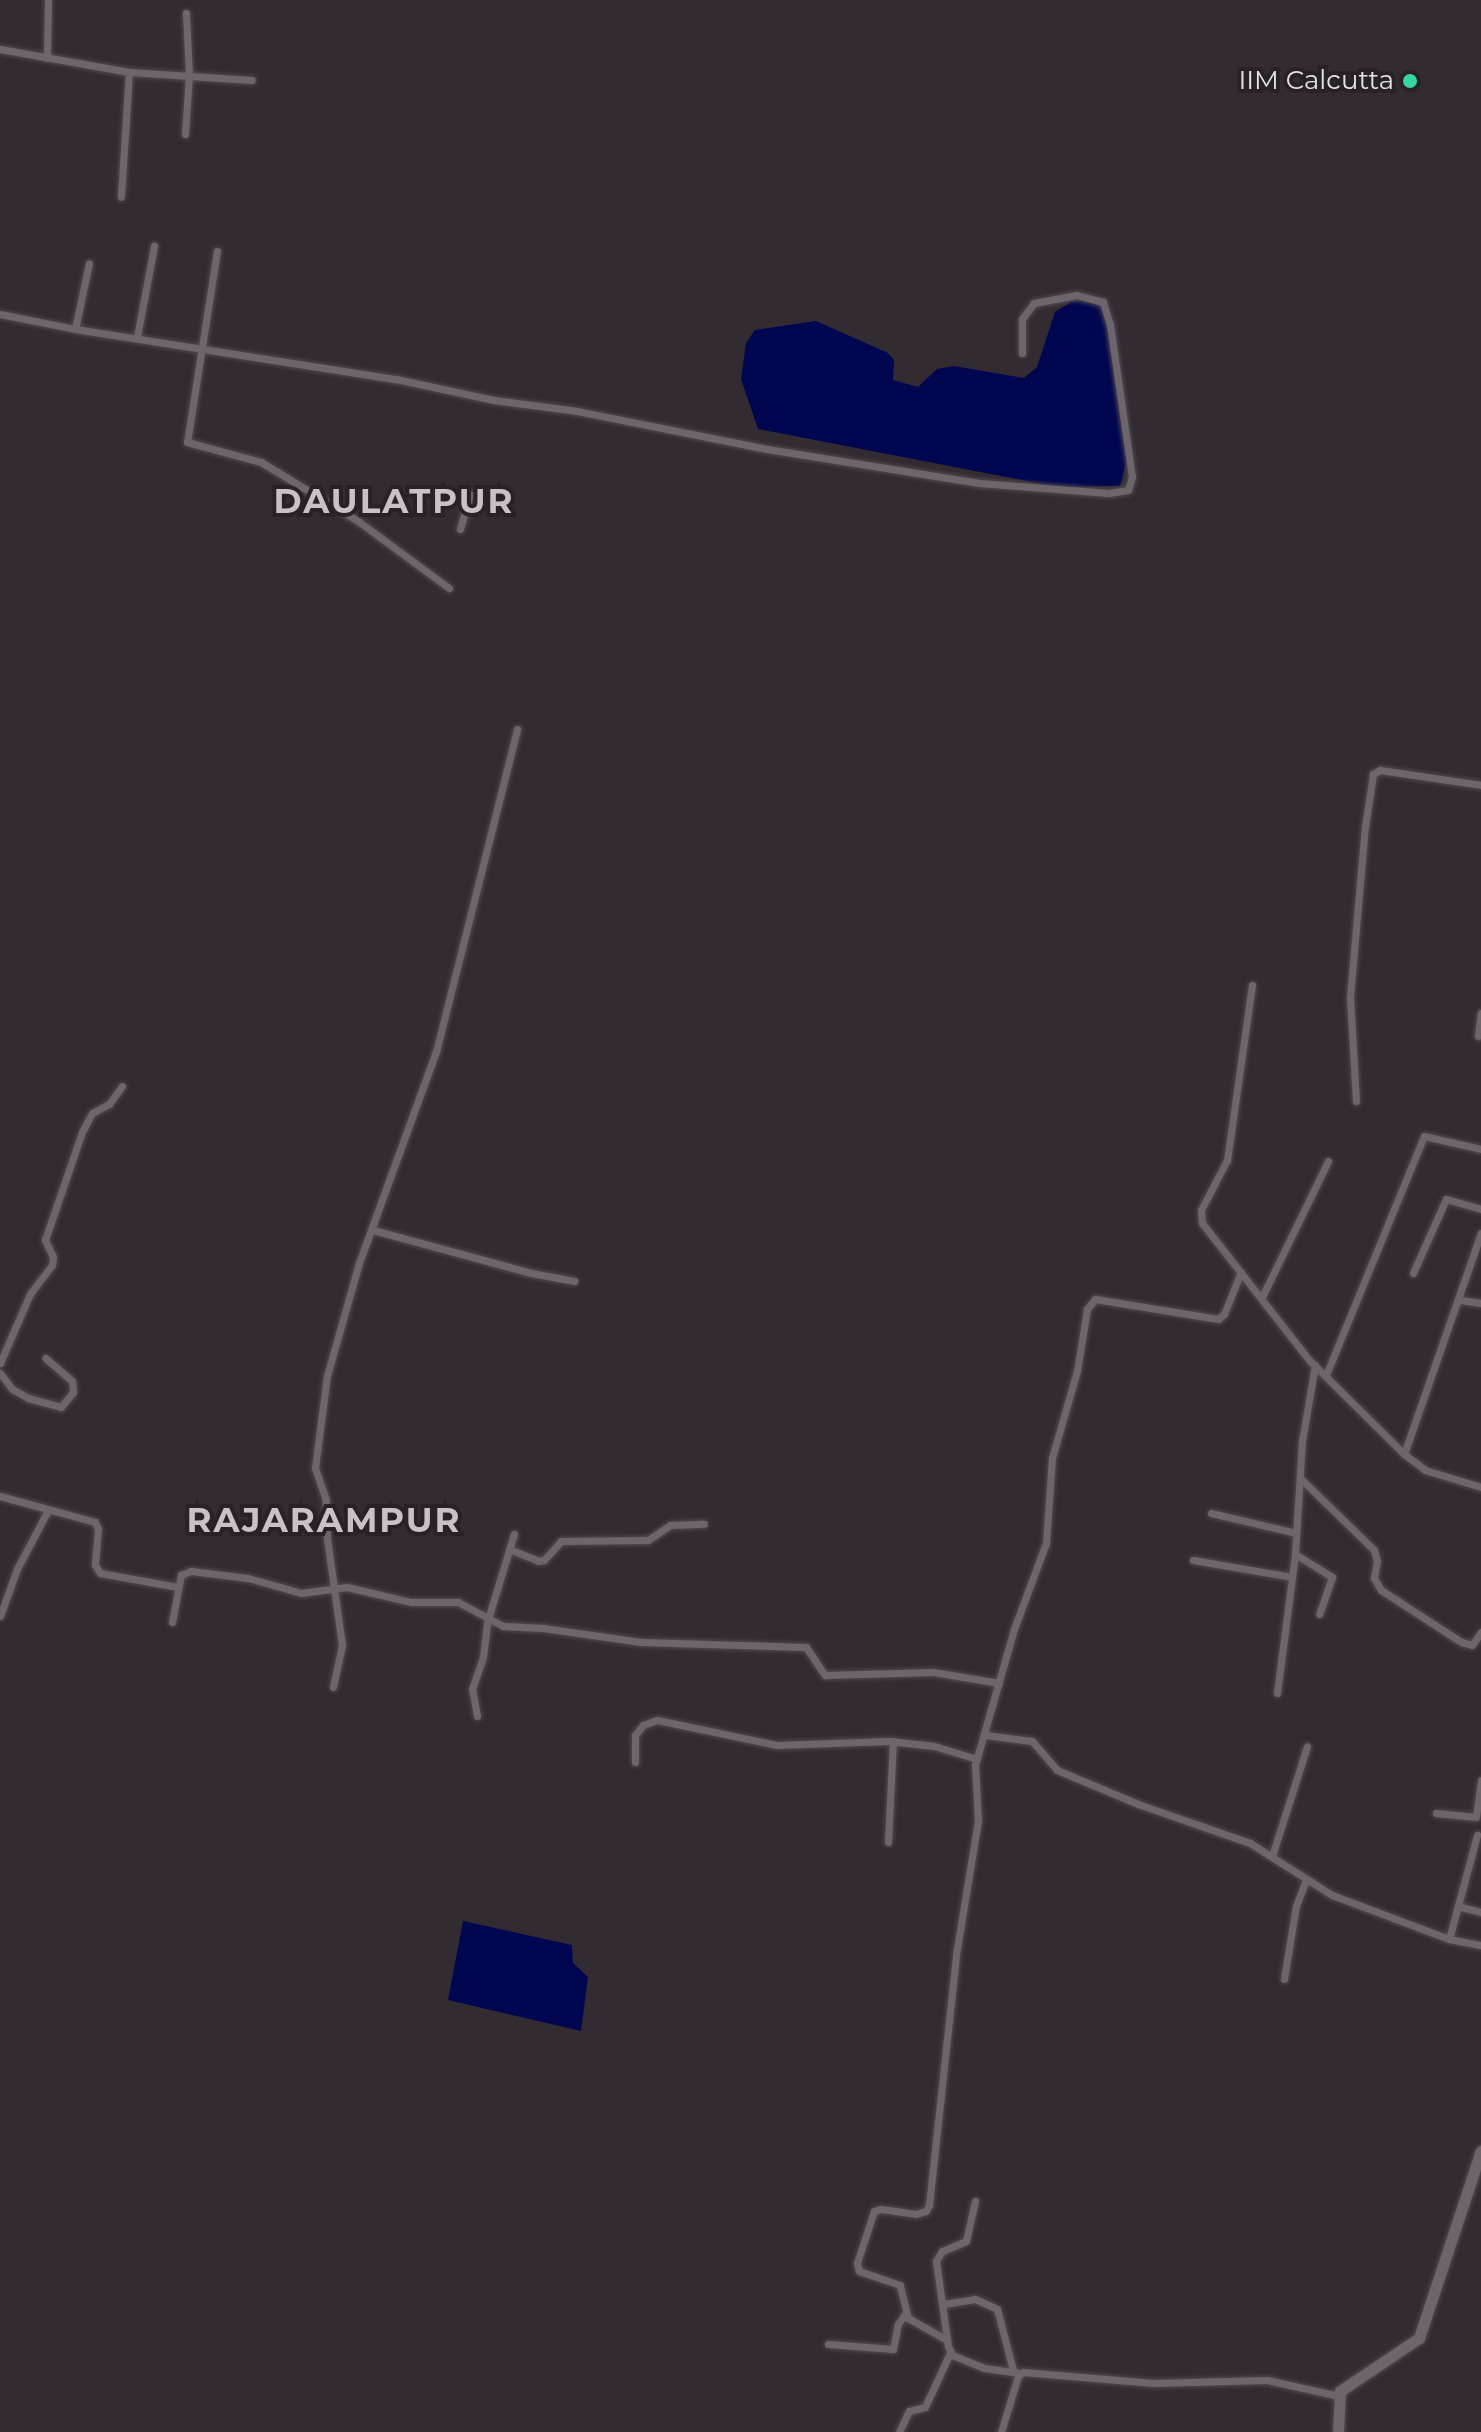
<!DOCTYPE html>
<html>
<head>
<meta charset="utf-8">
<style>
	body { margin:0 }
	#map { position:relative; width:1481px; height:2432px; overflow:hidden; background:#322b32; font-family:Montserrat,sans-serif }
	div>[style] { position:absolute }
	[style*='--x'] { left:calc(var(--x)*1px); top:calc(var(--y)*1px); width:calc(var(--w)*1px); rotate:calc(var(--a)*1deg) }
	.water>* { inset:0; background:#010650 }
	.roads { filter:drop-shadow(0 0 2px #4f494f) drop-shadow(0 0 2px #4f494f) }
	.street>* { height:7px; margin:-3.5px; padding:0 3.5px; transform-origin:3.5px; border-radius:3.5px; background:#6d656c }
	.secondary>* { height:11px; margin:-5.5px; padding:0 5.5px; transform-origin:5.5px; border-radius:5.5px; background:#6d656c }
	.dots>* { width:22px; height:22px; translate:-50% -50%; box-sizing:border-box; border:4px solid #282228; border-radius:50% }
	span { translate:-50% -50%; white-space:nowrap; text-align:center; line-height:1.15; -webkit-text-stroke:8px #282228; paint-order:stroke }
	.poi-label { font-size:26px; color:#e6e1e5 }
	.right { translate:-100% -50%; text-align:right }
	.district-label { font-size:34px; color:#c9c0c8; font-weight:700; letter-spacing:2px }
</style>
</head>
<body>
<div id="map">
	<div class="water">
		<div style="clip-path:polygon(1103px 299px,1127px 459px,1120px 486px,1058px 487px,758px 429px,741px 379px,746px 343px,755px 330px,816px 321px,888px 353px,894px 360px,893px 380px,918px 387px,937px 369px,954px 366px,1024px 378px,1037px 367px,1055px 312px,1071px 302px)"></div>
		<div style="clip-path:polygon(463px 1921px,572px 1945px,573px 1963px,588px 1977px,581px 2031px,448px 2000px)"></div>
	</div>
	<div class="roads">
		<div class="street">
			<div style="--x:0;--y:49;--w:131;--a:10.1"></div>
			<div style="--x:129;--y:72;--w:125;--a:93.7"></div>
			<div style="--x:47;--y:58;--w:58;--a:-89"></div>
			<div style="--x:129;--y:72;--w:123;--a:3.7"></div>
			<div style="--x:185;--y:134;--w:59;--a:-86.1"></div>
			<div style="--x:189;--y:75;--w:62;--a:-92.8"></div>
			<div style="--x:217;--y:251;--w:193;--a:98.9"></div>
			<div style="--x:187;--y:442;--w:77;--a:15.1"></div>
			<div style="--x:261;--y:462;--w:114;--a:31.3"></div>
			<div style="--x:358;--y:521;--w:113;--a:36.4"></div>
			<div style="--x:0;--y:314;--w:76;--a:11.3"></div>
			<div style="--x:75;--y:329;--w:325;--a:8.9"></div>
			<div style="--x:396;--y:379;--w:100;--a:12.1"></div>
			<div style="--x:494;--y:400;--w:84;--a:7.5"></div>
			<div style="--x:577;--y:411;--w:194;--a:11.3"></div>
			<div style="--x:767;--y:449;--w:215;--a:9.1"></div>
			<div style="--x:979;--y:483;--w:130;--a:4.4"></div>
			<div style="--x:1109;--y:493;--w:19;--a:-9"></div>
			<div style="--x:1128;--y:490;--w:14;--a:-73"></div>
			<div style="--x:1132;--y:477;--w:154;--a:-98.2"></div>
			<div style="--x:1110;--y:325;--w:24;--a:-107"></div>
			<div style="--x:1103;--y:302;--w:27;--a:-165"></div>
			<div style="--x:1077;--y:295;--w:44;--a:169.5"></div>
			<div style="--x:1034;--y:303;--w:20;--a:127"></div>
			<div style="--x:1022;--y:319;--w:34;--a:90"></div>
			<div style="--x:75;--y:329;--w:67;--a:-78"></div>
			<div style="--x:137;--y:337;--w:93;--a:-79.4"></div>
			<div style="--x:460;--y:529;--w:36;--a:-74"></div>
			<div style="--x:1252;--y:985;--w:177;--a:98.1"></div>
			<div style="--x:1227;--y:1160;--w:56;--a:117.5"></div>
			<div style="--x:1201;--y:1210;--w:13;--a:86"></div>
			<div style="--x:1202;--y:1223;--w:175;--a:52"></div>
			<div style="--x:1310;--y:1361;--w:132;--a:44.7"></div>
			<div style="--x:1404;--y:1454;--w:26;--a:37"></div>
			<div style="--x:1425;--y:1470;--w:59;--a:16.9"></div>
			<div style="--x:1478;--y:1036;--w:23;--a:-83"></div>
			<div style="--x:1356;--y:1101;--w:104;--a:-93.3"></div>
			<div style="--x:1350;--y:997;--w:171;--a:-85"></div>
			<div style="--x:1365;--y:827;--w:54;--a:-81.4"></div>
			<div style="--x:1373;--y:774;--w:8;--a:-30"></div>
			<div style="--x:1380;--y:770;--w:102;--a:8.4"></div>
			<div style="--x:373;--y:1230;--w:164;--a:15.2"></div>
			<div style="--x:531;--y:1273;--w:44;--a:10.5"></div>
			<div style="--x:1413;--y:1273;--w:81;--a:-66"></div>
			<div style="--x:1446;--y:1199;--w:36;--a:16"></div>
			<div style="--x:1262;--y:1297;--w:151;--a:-64.1"></div>
			<div style="--x:1460;--y:1300;--w:21;--a:8"></div>
			<div style="--x:0;--y:1363;--w:75;--a:-66.5"></div>
			<div style="--x:30;--y:1294;--w:36;--a:-53"></div>
			<div style="--x:52;--y:1265;--w:8;--a:-83"></div>
			<div style="--x:53;--y:1257;--w:19;--a:-115"></div>
			<div style="--x:45;--y:1240;--w:114;--a:-71.1"></div>
			<div style="--x:82;--y:1132;--w:21;--a:-62"></div>
			<div style="--x:92;--y:1113;--w:19;--a:-28"></div>
			<div style="--x:109;--y:1104;--w:22;--a:-54"></div>
			<div style="--x:0;--y:1373;--w:20;--a:53"></div>
			<div style="--x:12;--y:1389;--w:18;--a:29"></div>
			<div style="--x:28;--y:1398;--w:34;--a:15"></div>
			<div style="--x:61;--y:1407;--w:19;--a:-51"></div>
			<div style="--x:73;--y:1392;--w:11;--a:-95"></div>
			<div style="--x:72;--y:1381;--w:35;--a:-139"></div>
			<div style="--x:1326;--y:1375;--w:258;--a:-67.7"></div>
			<div style="--x:1424;--y:1136;--w:58;--a:12.8"></div>
			<div style="--x:1404;--y:1454;--w:234;--a:-70.8"></div>
			<div style="--x:1300;--y:1478;--w:103;--a:44.2"></div>
			<div style="--x:1374;--y:1550;--w:11;--a:75"></div>
			<div style="--x:1377;--y:1561;--w:17;--a:100"></div>
			<div style="--x:1374;--y:1578;--w:14;--a:60"></div>
			<div style="--x:1381;--y:1590;--w:95;--a:33"></div>
			<div style="--x:1461;--y:1642;--w:11;--a:15"></div>
			<div style="--x:1472;--y:1645;--w:16;--a:-55"></div>
			<div style="--x:0;--y:1496;--w:98;--a:15.3"></div>
			<div style="--x:95;--y:1522;--w:8;--a:67"></div>
			<div style="--x:98;--y:1529;--w:36;--a:95"></div>
			<div style="--x:95;--y:1565;--w:9;--a:58"></div>
			<div style="--x:100;--y:1573;--w:79;--a:10.2"></div>
			<div style="--x:1211;--y:1513;--w:87;--a:13.2"></div>
			<div style="--x:509;--y:1549;--w:31;--a:22"></div>
			<div style="--x:538;--y:1561;--w:6;--a:-9"></div>
			<div style="--x:544;--y:1560;--w:25;--a:-48"></div>
			<div style="--x:561;--y:1541;--w:87;--a:-0.7"></div>
			<div style="--x:648;--y:1540;--w:27;--a:-34"></div>
			<div style="--x:670;--y:1525;--w:34;--a:-2"></div>
			<div style="--x:1295;--y:1554;--w:44;--a:31.9"></div>
			<div style="--x:1332;--y:1577;--w:39;--a:109"></div>
			<div style="--x:1193;--y:1560;--w:100;--a:9.7"></div>
			<div style="--x:0;--y:1616;--w:50;--a:-70.1"></div>
			<div style="--x:17;--y:1569;--w:64;--a:-62.2"></div>
			<div style="--x:172;--y:1622;--w:48;--a:-79.2"></div>
			<div style="--x:181;--y:1575;--w:11;--a:-22"></div>
			<div style="--x:191;--y:1571;--w:57;--a:7"></div>
			<div style="--x:248;--y:1578;--w:55;--a:15.8"></div>
			<div style="--x:301;--y:1593;--w:46;--a:-7.4"></div>
			<div style="--x:347;--y:1587;--w:66;--a:13.2"></div>
			<div style="--x:411;--y:1602;--w:47;--a:0"></div>
			<div style="--x:458;--y:1602;--w:51;--a:28.1"></div>
			<div style="--x:503;--y:1626;--w:40;--a:2.9"></div>
			<div style="--x:543;--y:1628;--w:99;--a:8.1"></div>
			<div style="--x:641;--y:1642;--w:165;--a:1.7"></div>
			<div style="--x:806;--y:1647;--w:34;--a:56"></div>
			<div style="--x:825;--y:1675;--w:108;--a:-1.6"></div>
			<div style="--x:933;--y:1672;--w:67;--a:9.5"></div>
			<div style="--x:333;--y:1687;--w:43;--a:-77.9"></div>
			<div style="--x:342;--y:1645;--w:108;--a:-98"></div>
			<div style="--x:327;--y:1538;--w:38;--a:-92"></div>
			<div style="--x:326;--y:1500;--w:34;--a:-109"></div>
			<div style="--x:315;--y:1468;--w:93;--a:-82.6"></div>
			<div style="--x:327;--y:1376;--w:117;--a:-74.2"></div>
			<div style="--x:359;--y:1263;--w:225;--a:-70"></div>
			<div style="--x:436;--y:1052;--w:333;--a:-75.9"></div>
			<div style="--x:1277;--y:1693;--w:140;--a:-82.6"></div>
			<div style="--x:1295;--y:1554;--w:113;--a:-86.5"></div>
			<div style="--x:1302;--y:1441;--w:77;--a:-80.3"></div>
			<div style="--x:477;--y:1716;--w:27;--a:-100"></div>
			<div style="--x:472;--y:1689;--w:34;--a:-71"></div>
			<div style="--x:483;--y:1657;--w:38;--a:-83"></div>
			<div style="--x:488;--y:1619;--w:89;--a:-73"></div>
			<div style="--x:985;--y:1735;--w:47;--a:7.3"></div>
			<div style="--x:1032;--y:1741;--w:38;--a:49"></div>
			<div style="--x:1057;--y:1770;--w:88;--a:22.8"></div>
			<div style="--x:1138;--y:1804;--w:119;--a:19.2"></div>
			<div style="--x:1250;--y:1843;--w:97;--a:32.4"></div>
			<div style="--x:1332;--y:1895;--w:125;--a:20.6"></div>
			<div style="--x:1449;--y:1939;--w:33;--a:11"></div>
			<div style="--x:635;--y:1762;--w:27;--a:-90"></div>
			<div style="--x:635;--y:1735;--w:13;--a:-51"></div>
			<div style="--x:643;--y:1725;--w:15;--a:-20"></div>
			<div style="--x:657;--y:1720;--w:123;--a:11.8"></div>
			<div style="--x:777;--y:1745;--w:112;--a:-2"></div>
			<div style="--x:889;--y:1741;--w:45;--a:6.3"></div>
			<div style="--x:934;--y:1746;--w:45;--a:16.8"></div>
			<div style="--x:1436;--y:1813;--w:40;--a:5.7"></div>
			<div style="--x:1476;--y:1817;--w:37;--a:-82"></div>
			<div style="--x:888;--y:1842;--w:101;--a:-87.2"></div>
			<div style="--x:1272;--y:1856;--w:115;--a:-72.3"></div>
			<div style="--x:1458;--y:1906;--w:24;--a:15"></div>
			<div style="--x:1449;--y:1939;--w:108;--a:-74.9"></div>
			<div style="--x:1284;--y:1979;--w:74;--a:-80.7"></div>
			<div style="--x:1296;--y:1906;--w:28;--a:-69"></div>
			<div style="--x:975;--y:2201;--w:41;--a:102.7"></div>
			<div style="--x:966;--y:2241;--w:26;--a:157"></div>
			<div style="--x:942;--y:2251;--w:12;--a:121"></div>
			<div style="--x:936;--y:2261;--w:86;--a:82"></div>
			<div style="--x:948;--y:2346;--w:10;--a:66"></div>
			<div style="--x:952;--y:2355;--w:35;--a:22"></div>
			<div style="--x:984;--y:2368;--w:36;--a:8"></div>
			<div style="--x:944;--y:2304;--w:31;--a:-9"></div>
			<div style="--x:975;--y:2299;--w:24;--a:24"></div>
			<div style="--x:997;--y:2309;--w:63;--a:75.3"></div>
			<div style="--x:947;--y:2340;--w:45;--a:-150.6"></div>
			<div style="--x:908;--y:2318;--w:34;--a:-104"></div>
			<div style="--x:900;--y:2285;--w:43;--a:-161.1"></div>
			<div style="--x:859;--y:2271;--w:8;--a:-104"></div>
			<div style="--x:857;--y:2263;--w:55;--a:-71.9"></div>
			<div style="--x:874;--y:2211;--w:7;--a:-16"></div>
			<div style="--x:881;--y:2209;--w:35;--a:8"></div>
			<div style="--x:916;--y:2214;--w:10;--a:-17"></div>
			<div style="--x:926;--y:2211;--w:7;--a:-63"></div>
			<div style="--x:929;--y:2205;--w:251;--a:-83.8"></div>
			<div style="--x:956;--y:1955;--w:137;--a:-80.7"></div>
			<div style="--x:978;--y:1820;--w:55;--a:-93.1"></div>
			<div style="--x:975;--y:1765;--w:141;--a:-74"></div>
			<div style="--x:1014;--y:1629;--w:92;--a:-69.6"></div>
			<div style="--x:1046;--y:1543;--w:85;--a:-86"></div>
			<div style="--x:1052;--y:1458;--w:91;--a:-74"></div>
			<div style="--x:1077;--y:1371;--w:63;--a:-80.8"></div>
			<div style="--x:1087;--y:1309;--w:13;--a:-51"></div>
			<div style="--x:1095;--y:1299;--w:125;--a:9.2"></div>
			<div style="--x:1218;--y:1319;--w:8;--a:-40"></div>
			<div style="--x:1224;--y:1314;--w:45;--a:-68"></div>
			<div style="--x:828;--y:2344;--w:65;--a:4.4"></div>
			<div style="--x:893;--y:2349;--w:25;--a:-79"></div>
			<div style="--x:898;--y:2324;--w:12;--a:-55"></div>
			<div style="--x:899;--y:2432;--w:23;--a:-65"></div>
			<div style="--x:909;--y:2411;--w:16;--a:-14"></div>
			<div style="--x:925;--y:2407;--w:60;--a:-65.2"></div>
			<div style="--x:1001;--y:2432;--w:59;--a:-73.1"></div>
			<div style="--x:1018;--y:2376;--w:6;--a:-39"></div>
			<div style="--x:1023;--y:2372;--w:131;--a:4.8"></div>
			<div style="--x:1154;--y:2383;--w:113;--a:-1.5"></div>
			<div style="--x:1267;--y:2380;--w:74;--a:12.5"></div>
		</div>
		<div class="secondary">
			<div style="--x:1338;--y:2432;--w:41;--a:-87.2"></div>
			<div style="--x:1340;--y:2391;--w:95;--a:-33.9"></div>
			<div style="--x:1419;--y:2338;--w:197;--a:-71.7"></div>
		</div>
	</div>
	<div class="dots">
		<div style="left:1410px;top:81px;background:#37d4a6"></div>
	</div>
	<div class="poi-label">
		<span class="right" style="left:1394px;top:81px">IIM Calcutta</span>
	</div>
	<div class="district-label">
		<span style="left:394px;top:502px">DAULATPUR</span>
		<span style="left:324px;top:1521px">RAJARAMPUR</span>
	</div>
</div>
</body>
</html>
